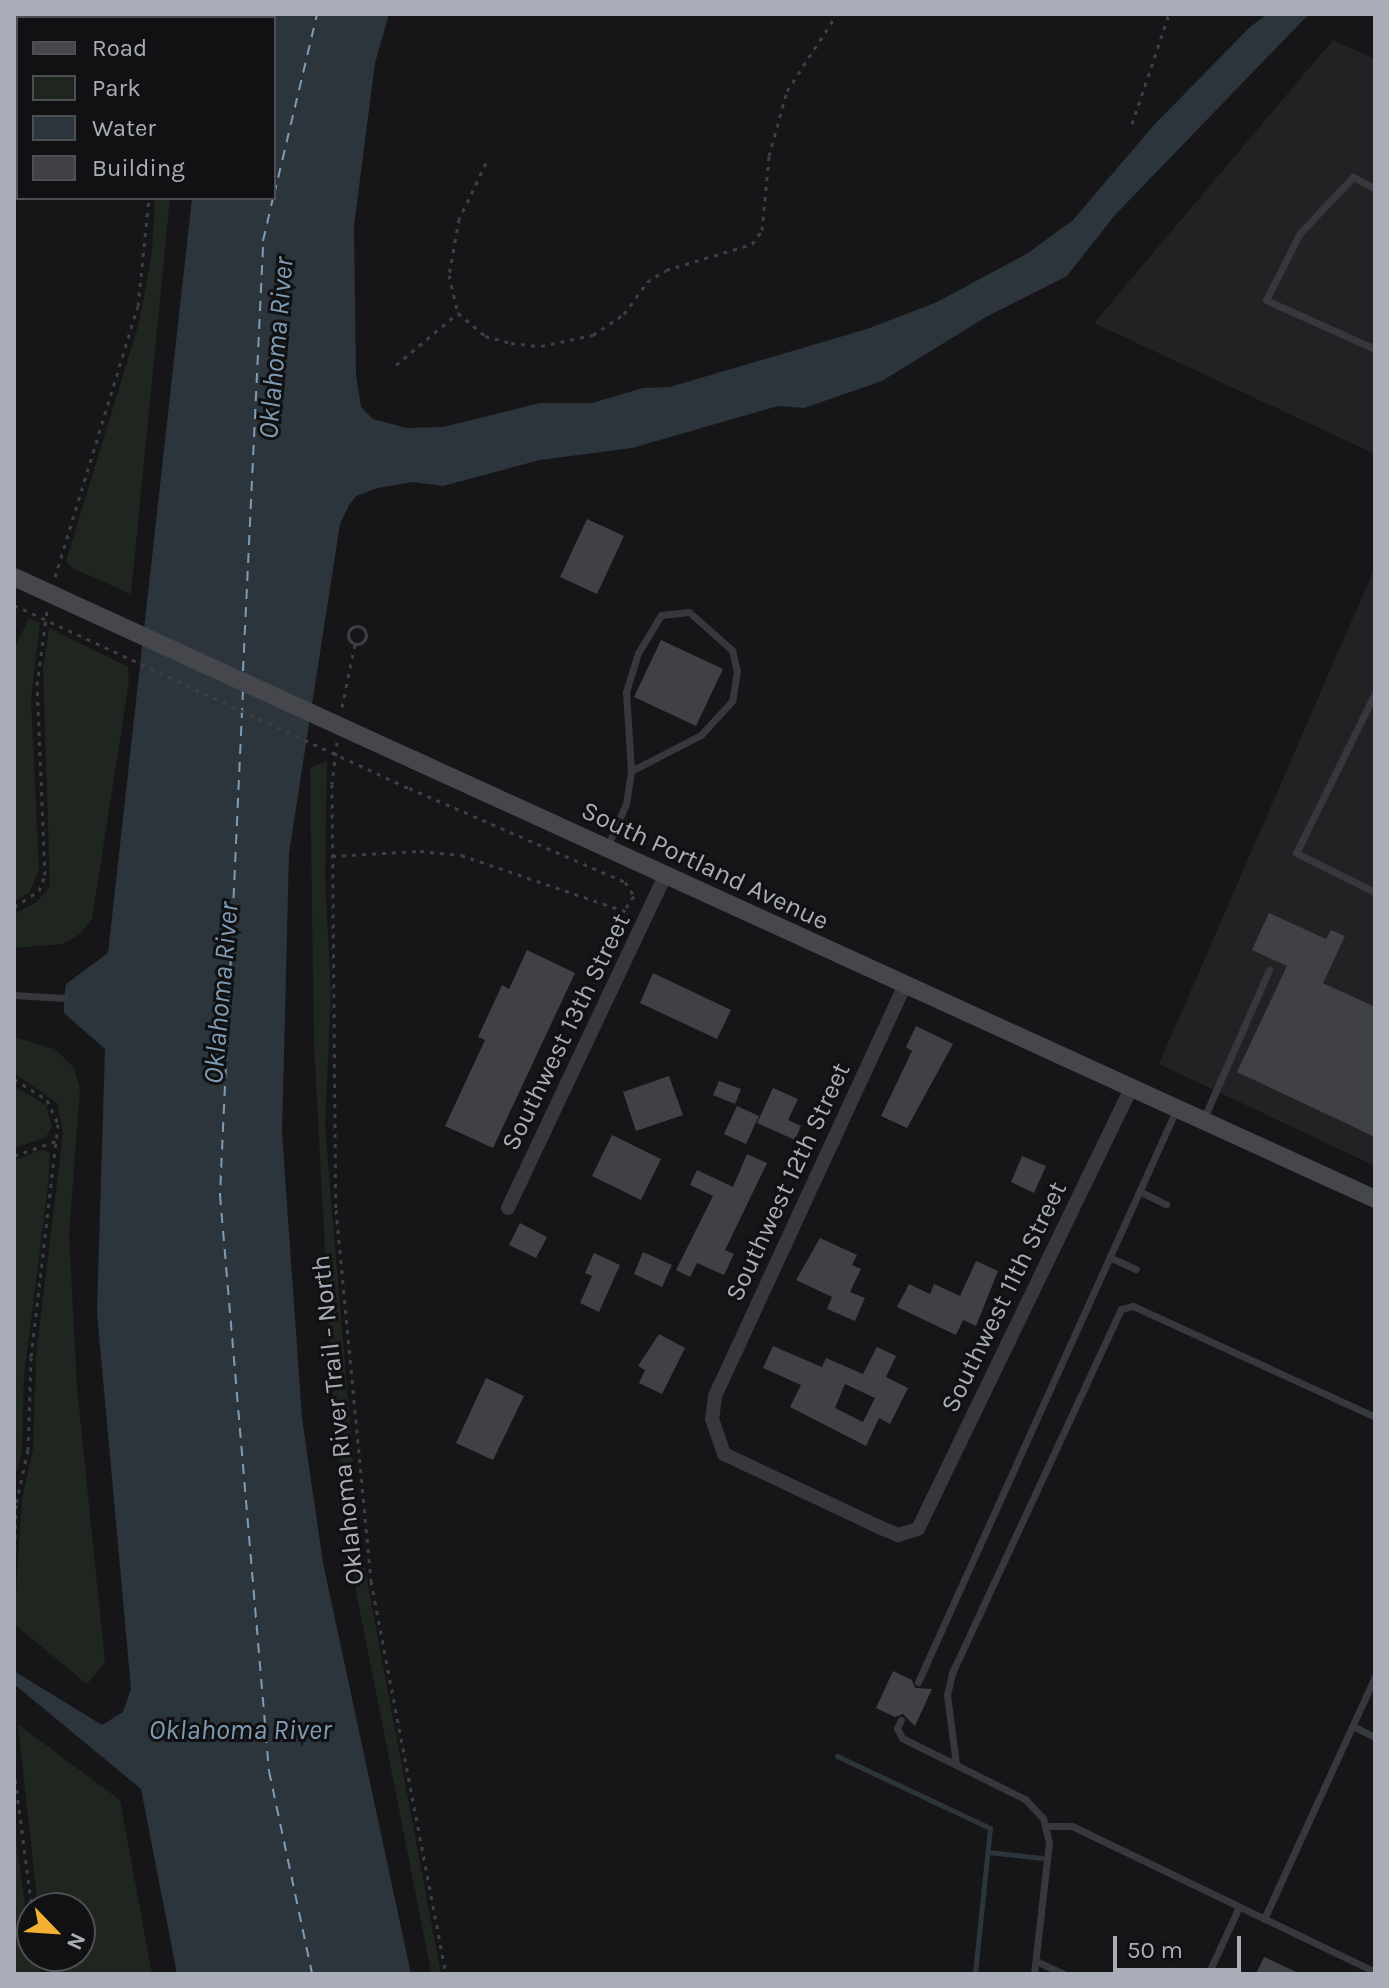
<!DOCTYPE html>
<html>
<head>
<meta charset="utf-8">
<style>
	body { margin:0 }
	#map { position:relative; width:1389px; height:1988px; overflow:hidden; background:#161618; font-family:Karla,sans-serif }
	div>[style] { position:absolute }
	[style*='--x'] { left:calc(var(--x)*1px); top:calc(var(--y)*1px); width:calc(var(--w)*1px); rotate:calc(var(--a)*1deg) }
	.built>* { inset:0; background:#222225 }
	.green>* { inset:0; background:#1e261f }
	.water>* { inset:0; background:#2c353c }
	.stream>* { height:5px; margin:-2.5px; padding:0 2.5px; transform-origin:2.5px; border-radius:2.5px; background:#2c353c }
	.ferry>* { height:2px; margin-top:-1px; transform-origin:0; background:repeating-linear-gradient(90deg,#7f9bb3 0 10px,transparent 0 18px) }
	.building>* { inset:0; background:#404145 }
	.path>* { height:3px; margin-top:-1.5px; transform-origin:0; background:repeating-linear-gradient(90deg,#3d3f44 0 4px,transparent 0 10px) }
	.path>.ring { margin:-1.5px; padding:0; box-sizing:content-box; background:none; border:3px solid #3d3f44; border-radius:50% }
	.service>* { height:7px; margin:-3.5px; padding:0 3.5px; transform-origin:3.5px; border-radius:3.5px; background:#37383d }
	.minor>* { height:14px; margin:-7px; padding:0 7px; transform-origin:7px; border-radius:7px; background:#37383d }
	.secondary>* { height:18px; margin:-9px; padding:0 9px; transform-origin:9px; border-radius:9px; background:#45474d }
	.path-bridge>* { height:3px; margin-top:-1.5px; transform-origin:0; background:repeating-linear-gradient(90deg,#3d3f44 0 4px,transparent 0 10px) }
	.secondary-bridge>* { height:18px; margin:-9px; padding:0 9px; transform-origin:9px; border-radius:9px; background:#45474d }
	span { translate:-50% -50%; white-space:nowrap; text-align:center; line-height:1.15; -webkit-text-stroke:6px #111113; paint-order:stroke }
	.street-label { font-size:26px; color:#a8adb8 }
	.water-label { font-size:28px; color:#7f9bb3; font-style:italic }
	.frame { position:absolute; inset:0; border:16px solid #a8adb8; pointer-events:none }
	.legend { position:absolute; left:16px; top:16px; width:260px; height:184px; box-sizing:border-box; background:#111113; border:2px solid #4d4f55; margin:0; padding:10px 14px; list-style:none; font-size:24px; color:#a8adb8 }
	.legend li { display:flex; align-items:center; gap:16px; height:40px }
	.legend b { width:40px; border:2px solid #4d4f55 }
	.north { position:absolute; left:16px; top:1892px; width:80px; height:80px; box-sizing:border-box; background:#111113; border:2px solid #4d4f55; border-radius:50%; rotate:115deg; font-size:22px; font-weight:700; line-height:32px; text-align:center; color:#a8adb8 }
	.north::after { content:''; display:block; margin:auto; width:28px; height:36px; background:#f2b134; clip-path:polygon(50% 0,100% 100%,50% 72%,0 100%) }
	.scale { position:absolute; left:1113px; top:1936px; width:128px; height:36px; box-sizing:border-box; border:4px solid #a8adb8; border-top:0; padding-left:10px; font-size:24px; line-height:28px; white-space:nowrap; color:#a8adb8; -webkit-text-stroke:6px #111113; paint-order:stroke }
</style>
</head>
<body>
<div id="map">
	<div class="built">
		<div style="clip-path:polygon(1333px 40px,1375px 59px,1375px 454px,1094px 323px)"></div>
		<div style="clip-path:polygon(1375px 567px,1375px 1166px,1159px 1064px)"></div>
	</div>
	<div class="green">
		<div style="clip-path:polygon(155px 198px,170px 198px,131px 594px,72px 568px,66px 561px,139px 323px,152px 252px)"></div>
		<div style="clip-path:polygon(29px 618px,40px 623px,31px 699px,39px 870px,29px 893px,14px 902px,14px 649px)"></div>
		<div style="clip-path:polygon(49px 628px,128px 667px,129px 682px,92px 919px,80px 934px,63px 944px,14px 948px,14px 914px,37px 902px,50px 886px,43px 669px)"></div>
		<div style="clip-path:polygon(327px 761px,325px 878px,331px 991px,325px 1127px,360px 1543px,441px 1974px,432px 1974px,427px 1951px,356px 1591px,333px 1399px,314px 1045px,310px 768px)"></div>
		<div style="clip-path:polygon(14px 1037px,55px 1049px,74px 1068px,80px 1088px,69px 1235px,77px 1387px,105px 1662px,87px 1684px,14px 1624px,22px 1498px,33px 1450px,36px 1356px,63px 1133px,57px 1103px,14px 1073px)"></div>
		<div style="clip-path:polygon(14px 1086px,46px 1105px,52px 1127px,45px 1138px,14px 1148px)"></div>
		<div style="clip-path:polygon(41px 1150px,50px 1152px,48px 1186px,24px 1375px,22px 1452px,14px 1480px,14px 1160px)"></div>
		<div style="clip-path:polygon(18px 1724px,120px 1800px,152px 1974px,54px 1974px,50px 1956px,80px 1956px,80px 1908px,38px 1908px)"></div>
		<div style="clip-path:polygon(14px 1824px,32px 1956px,37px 1956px,41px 1974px,14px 1974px)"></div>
	</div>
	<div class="water">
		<div style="clip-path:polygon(211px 14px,389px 14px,375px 63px,354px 226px,356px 375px,361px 407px,373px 419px,406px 428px,443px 427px,540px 403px,592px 403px,643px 388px,670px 387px,867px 329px,935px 303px,1028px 253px,1073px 220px,1154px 125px,1249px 28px,1267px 14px,1309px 14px,1115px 215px,1067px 276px,986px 317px,882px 381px,804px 408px,778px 406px,632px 448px,540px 460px,443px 486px,413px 482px,378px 488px,356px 496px,349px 505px,340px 524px,289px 853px,282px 1133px,302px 1418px,323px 1563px,411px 1974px,177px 1974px,141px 1789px,14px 1684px,14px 1671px,102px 1725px,123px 1712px,131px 1689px,97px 1312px,105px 1049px,64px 1013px,64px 998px,66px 984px,108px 953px,192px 198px,274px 198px,274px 18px,211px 18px)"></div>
	</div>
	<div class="stream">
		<div style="--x:837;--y:1756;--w:169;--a:25.2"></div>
		<div style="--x:990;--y:1828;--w:147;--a:95.9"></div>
		<div style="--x:988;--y:1852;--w:54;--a:6.3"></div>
	</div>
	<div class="ferry">
		<div style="--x:274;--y:195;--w:186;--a:-76.6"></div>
		<div style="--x:243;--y:671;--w:430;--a:-87.3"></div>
		<div style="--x:263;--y:241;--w:44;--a:-76.9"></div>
		<div style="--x:243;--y:690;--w:506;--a:92.61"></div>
		<div style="--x:220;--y:1195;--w:578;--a:85.14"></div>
		<div style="--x:269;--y:1771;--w:208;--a:78"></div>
	</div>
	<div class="building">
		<div style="clip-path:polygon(587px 519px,624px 536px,597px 594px,560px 577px)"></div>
		<div style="clip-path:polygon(661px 640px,723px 669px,696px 726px,634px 697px)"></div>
		<div style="clip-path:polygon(1269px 913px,1326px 939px,1331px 930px,1345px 936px,1323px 983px,1375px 1007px,1375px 1137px,1237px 1072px,1287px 966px,1252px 950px)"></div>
		<div style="clip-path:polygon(527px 950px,575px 973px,493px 1148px,445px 1126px,485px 1040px,478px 1037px,502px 985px,509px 989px)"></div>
		<div style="clip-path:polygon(653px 973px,731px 1010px,717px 1039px,640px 1003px)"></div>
		<div style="clip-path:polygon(916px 1026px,953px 1044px,907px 1128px,881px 1116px,912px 1051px,906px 1047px)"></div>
		<div style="clip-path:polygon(669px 1076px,683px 1115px,636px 1131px,623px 1092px)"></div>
		<div style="clip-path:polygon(719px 1081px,741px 1089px,735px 1104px,713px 1095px)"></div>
		<div style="clip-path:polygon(773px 1088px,798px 1099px,788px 1120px,801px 1126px,795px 1140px,757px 1123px)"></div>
		<div style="clip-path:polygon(737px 1106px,759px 1116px,746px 1144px,724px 1134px)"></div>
		<div style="clip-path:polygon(612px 1135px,661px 1159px,641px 1200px,592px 1176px)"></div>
		<div style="clip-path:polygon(747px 1154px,767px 1163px,725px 1250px,734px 1254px,724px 1275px,697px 1263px,690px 1277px,676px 1270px,713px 1196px,690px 1185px,697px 1170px,733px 1187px)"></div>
		<div style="clip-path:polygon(1022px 1156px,1046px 1166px,1034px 1193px,1011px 1182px)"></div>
		<div style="clip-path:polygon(520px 1223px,547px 1237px,536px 1258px,509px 1245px)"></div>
		<div style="clip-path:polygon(820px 1238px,857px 1255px,852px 1265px,861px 1269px,850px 1292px,865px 1298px,855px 1321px,827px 1309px,832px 1297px,796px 1280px)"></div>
		<div style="clip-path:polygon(643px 1252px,672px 1265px,662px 1287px,634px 1274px)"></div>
		<div style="clip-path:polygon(594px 1253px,620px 1265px,599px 1312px,580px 1303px,592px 1276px,585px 1273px)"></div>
		<div style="clip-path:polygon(976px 1261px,998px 1271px,976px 1326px,963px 1320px,956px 1335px,897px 1307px,909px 1284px,930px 1294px,934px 1284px,960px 1296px)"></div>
		<div style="clip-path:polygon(659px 1334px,685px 1348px,662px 1394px,639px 1383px,645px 1370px,638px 1366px)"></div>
		<div style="clip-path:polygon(evenodd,773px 1346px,822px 1367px,826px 1358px,863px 1374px,877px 1347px,896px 1356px,886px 1377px,908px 1388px,890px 1424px,879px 1418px,866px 1446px,790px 1407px,801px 1385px,763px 1368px,773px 1346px,845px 1384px,875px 1398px,863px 1422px,835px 1408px,845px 1384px)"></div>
		<div style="clip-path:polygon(486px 1378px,524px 1396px,493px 1460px,456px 1443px)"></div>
		<div style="clip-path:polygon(893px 1671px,912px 1680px,915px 1688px,932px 1689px,915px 1726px,903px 1714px,895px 1717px,876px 1708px)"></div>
		<div style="clip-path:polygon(1264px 1957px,1301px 1974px,1256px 1974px)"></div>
	</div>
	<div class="path">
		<div style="--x:170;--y:18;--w:4;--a:-90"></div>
		<div style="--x:1132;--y:124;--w:116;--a:-71.4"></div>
		<div style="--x:486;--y:163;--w:62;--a:115.7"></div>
		<div style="--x:459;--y:219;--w:57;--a:100.1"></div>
		<div style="--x:449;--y:275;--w:39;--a:77"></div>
		<div style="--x:458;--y:313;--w:35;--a:40"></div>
		<div style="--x:485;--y:336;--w:27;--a:15"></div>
		<div style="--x:511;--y:343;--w:30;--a:6"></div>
		<div style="--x:541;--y:346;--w:53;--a:-11.9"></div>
		<div style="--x:593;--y:335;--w:37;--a:-34"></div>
		<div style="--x:624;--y:314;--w:39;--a:-54"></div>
		<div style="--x:647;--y:282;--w:22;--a:-32"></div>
		<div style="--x:666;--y:270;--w:90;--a:-16.8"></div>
		<div style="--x:752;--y:244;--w:17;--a:-54"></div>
		<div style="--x:762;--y:230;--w:74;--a:-84.6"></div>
		<div style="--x:769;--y:156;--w:67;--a:-74.5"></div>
		<div style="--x:787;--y:91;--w:92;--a:-57"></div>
		<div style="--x:396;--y:365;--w:81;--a:-40"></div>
		<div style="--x:55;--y:577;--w:283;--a:-73"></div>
		<div style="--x:138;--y:306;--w:109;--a:-84.2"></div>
		<div class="ring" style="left:348px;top:626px;width:15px;height:15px"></div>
		<div style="--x:342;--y:707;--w:64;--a:-78.3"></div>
		<div style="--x:337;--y:742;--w:42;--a:96.8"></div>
		<div style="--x:332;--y:784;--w:426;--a:89.5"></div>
		<div style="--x:336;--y:1210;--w:373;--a:84.6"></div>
		<div style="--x:371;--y:1581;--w:400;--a:79.2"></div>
		<div style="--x:409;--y:788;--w:236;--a:23.5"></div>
		<div style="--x:625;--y:882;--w:17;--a:57"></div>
		<div style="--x:634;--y:896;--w:18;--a:124"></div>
		<div style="--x:332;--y:856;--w:88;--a:-3.3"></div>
		<div style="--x:420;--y:851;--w:41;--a:5.6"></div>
		<div style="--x:461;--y:855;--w:179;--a:18.9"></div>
		<div style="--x:14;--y:907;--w:30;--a:-33"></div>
		<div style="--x:39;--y:891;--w:17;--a:-69"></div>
		<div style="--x:45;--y:875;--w:190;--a:-92.4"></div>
		<div style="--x:37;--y:685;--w:75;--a:-82.3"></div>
		<div style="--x:14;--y:1079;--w:39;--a:32"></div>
		<div style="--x:47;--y:1100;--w:26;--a:65"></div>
		<div style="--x:58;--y:1124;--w:235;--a:96.6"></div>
		<div style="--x:31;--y:1357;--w:93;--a:91.8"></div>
		<div style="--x:28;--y:1450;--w:55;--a:102.5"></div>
		<div style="--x:16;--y:1504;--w:71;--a:91.6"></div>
		<div style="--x:14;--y:1156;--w:45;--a:-19.7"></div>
		<div style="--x:14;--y:1770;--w:139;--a:82.6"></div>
		<div style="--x:41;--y:1956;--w:19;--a:74"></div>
	</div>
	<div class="service">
		<div style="--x:1375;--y:189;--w:25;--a:-151"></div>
		<div style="--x:1353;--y:177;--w:77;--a:133.4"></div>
		<div style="--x:1300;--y:233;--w:75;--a:116.9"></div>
		<div style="--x:1266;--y:300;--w:120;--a:24.2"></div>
		<div style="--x:1375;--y:693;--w:178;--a:116.3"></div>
		<div style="--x:1296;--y:853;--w:88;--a:26.3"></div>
		<div style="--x:607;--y:847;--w:47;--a:-66.2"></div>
		<div style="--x:626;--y:804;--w:33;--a:-81"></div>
		<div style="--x:631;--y:771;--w:79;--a:-93.6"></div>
		<div style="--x:626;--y:692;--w:41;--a:-72.9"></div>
		<div style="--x:638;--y:653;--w:44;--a:-58.8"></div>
		<div style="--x:661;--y:615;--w:28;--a:-6"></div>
		<div style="--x:689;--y:612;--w:57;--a:41.5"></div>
		<div style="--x:732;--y:650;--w:22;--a:77"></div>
		<div style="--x:737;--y:671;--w:30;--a:99"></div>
		<div style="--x:732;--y:701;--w:46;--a:132.4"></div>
		<div style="--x:701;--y:735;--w:79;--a:152.8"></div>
		<div style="--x:14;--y:995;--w:50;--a:3.4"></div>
		<div style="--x:1204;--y:1118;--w:162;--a:-66.3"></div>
		<div style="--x:1141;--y:1192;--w:28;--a:26"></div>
		<div style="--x:1111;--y:1258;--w:27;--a:24"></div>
		<div style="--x:918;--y:1682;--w:627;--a:-65.72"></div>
		<div style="--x:901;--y:1720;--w:9;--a:117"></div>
		<div style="--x:897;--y:1728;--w:11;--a:63"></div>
		<div style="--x:902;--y:1738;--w:137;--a:26.4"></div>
		<div style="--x:1025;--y:1799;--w:26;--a:47"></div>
		<div style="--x:1043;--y:1818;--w:25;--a:76"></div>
		<div style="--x:1049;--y:1842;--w:133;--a:96.5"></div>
		<div style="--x:1353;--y:1726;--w:25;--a:27"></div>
		<div style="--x:956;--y:1764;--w:70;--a:-97.4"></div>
		<div style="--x:947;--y:1695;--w:23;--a:-77"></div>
		<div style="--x:952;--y:1673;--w:401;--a:-65.1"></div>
		<div style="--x:1121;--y:1309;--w:12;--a:-14"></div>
		<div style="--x:1133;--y:1306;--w:266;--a:24.6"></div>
		<div style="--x:1045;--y:1826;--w:27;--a:0"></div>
		<div style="--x:1072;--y:1826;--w:336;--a:25.7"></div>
		<div style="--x:1264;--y:1919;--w:266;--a:-65.4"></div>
		<div style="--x:1036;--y:1961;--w:31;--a:25"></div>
		<div style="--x:1208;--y:1974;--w:74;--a:-65.2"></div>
	</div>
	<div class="minor">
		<div style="--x:904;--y:987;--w:451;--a:114.8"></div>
		<div style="--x:715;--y:1396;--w:23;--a:97"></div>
		<div style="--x:712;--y:1419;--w:37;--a:71"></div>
		<div style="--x:724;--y:1454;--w:171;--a:25.2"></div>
		<div style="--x:879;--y:1527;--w:21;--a:23"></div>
		<div style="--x:898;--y:1535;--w:21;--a:-17"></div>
		<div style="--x:918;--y:1529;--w:491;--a:-64.2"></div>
		<div style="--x:508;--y:1208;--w:367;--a:-64.7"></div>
	</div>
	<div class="secondary">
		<div style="--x:414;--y:760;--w:1057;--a:24.55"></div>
	</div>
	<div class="path-bridge">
		<div style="--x:14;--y:605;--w:435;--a:24.9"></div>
	</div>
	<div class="secondary-bridge">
		<div style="--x:14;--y:577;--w:440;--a:24.6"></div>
	</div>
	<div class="street-label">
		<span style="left:705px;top:866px;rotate:25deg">South Portland Avenue</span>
		<span style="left:566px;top:1032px;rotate:-64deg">Southwest 13th Street</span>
		<span style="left:788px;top:1182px;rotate:-65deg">Southwest 12th Street</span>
		<span style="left:1004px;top:1297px;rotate:-64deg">Southwest 11th Street</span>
		<span style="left:338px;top:1420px;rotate:-96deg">Oklahoma River Trail - North</span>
	</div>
	<div class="water-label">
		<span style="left:276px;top:348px;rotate:-85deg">Oklahoma River</span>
		<span style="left:221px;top:993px;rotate:-85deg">Oklahoma River</span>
		<span style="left:240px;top:1730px">Oklahoma River</span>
	</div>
	<div class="frame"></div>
	<ul class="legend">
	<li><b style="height:10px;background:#45474d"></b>Road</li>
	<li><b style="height:22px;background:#1e261f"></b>Park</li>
	<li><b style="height:22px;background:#2c353c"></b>Water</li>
	<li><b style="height:22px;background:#404145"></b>Building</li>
	</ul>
	<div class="north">N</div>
	<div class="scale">50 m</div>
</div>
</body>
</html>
